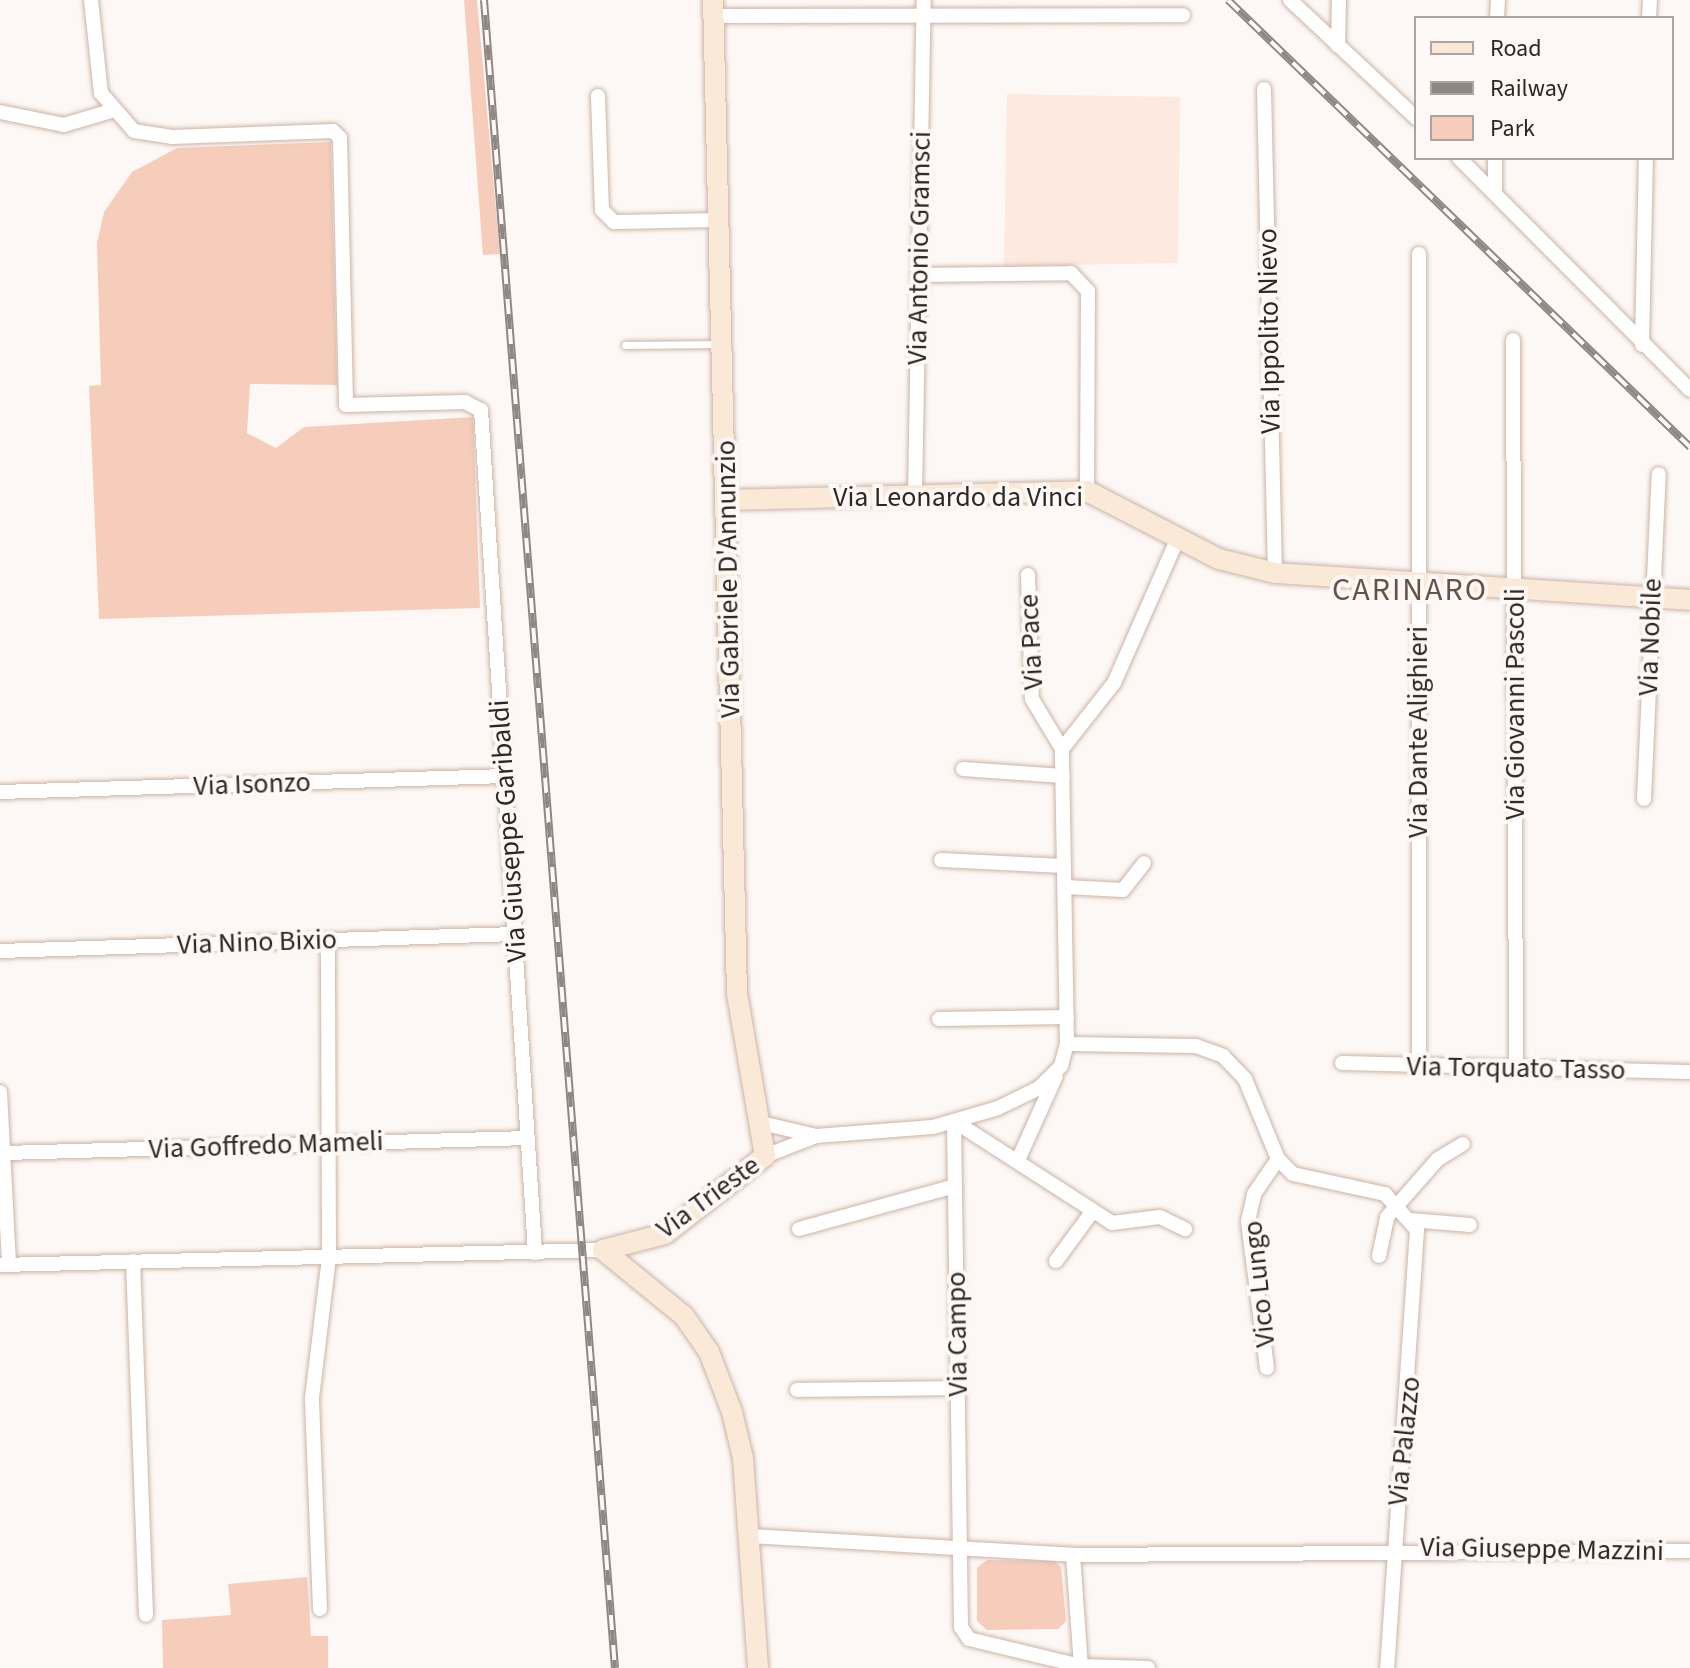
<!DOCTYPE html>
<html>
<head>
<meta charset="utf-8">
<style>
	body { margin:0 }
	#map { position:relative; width:1690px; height:1668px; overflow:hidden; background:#fdf8f5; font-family:"Source Sans 3",sans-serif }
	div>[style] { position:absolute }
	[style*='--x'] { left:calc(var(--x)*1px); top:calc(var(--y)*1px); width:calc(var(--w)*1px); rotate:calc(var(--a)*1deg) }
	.built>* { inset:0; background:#fde9df }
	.green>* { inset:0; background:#f5cdba }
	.roads { filter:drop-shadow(0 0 2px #cbb3a8) drop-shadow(0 0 2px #cbb3a8) }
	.lane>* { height:7px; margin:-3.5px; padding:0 3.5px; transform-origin:3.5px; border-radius:3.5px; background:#fff }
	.street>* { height:14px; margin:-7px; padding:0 7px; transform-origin:7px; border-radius:7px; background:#fff }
	.secondary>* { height:20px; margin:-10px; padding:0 10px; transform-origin:10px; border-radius:10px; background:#f9e9d6 }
	.rail>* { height:8px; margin-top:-4px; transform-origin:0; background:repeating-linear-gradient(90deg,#fdf8f5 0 15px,#8e8784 0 30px); box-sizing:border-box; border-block:2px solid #8e8784 }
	span { translate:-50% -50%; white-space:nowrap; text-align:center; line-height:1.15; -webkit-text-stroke:8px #fdf8f5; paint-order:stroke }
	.street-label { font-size:28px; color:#302723 }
	.quarter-label { font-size:32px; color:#665147; letter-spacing:2px }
	.legend { position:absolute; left:1414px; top:16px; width:260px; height:144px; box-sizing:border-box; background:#fdf8f5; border:2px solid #aba4a1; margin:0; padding:10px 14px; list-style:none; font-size:24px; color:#302723 }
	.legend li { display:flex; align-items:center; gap:16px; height:40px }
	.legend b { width:40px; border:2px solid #aba4a1 }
</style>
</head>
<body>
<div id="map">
	<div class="built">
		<div style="clip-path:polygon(1007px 94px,1180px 97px,1178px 263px,1004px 266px)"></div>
	</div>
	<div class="green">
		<div style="clip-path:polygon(464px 0,477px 0,500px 254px,483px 255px)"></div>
		<div style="clip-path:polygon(331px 142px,337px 385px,250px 384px,247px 433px,276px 448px,304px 427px,473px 417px,480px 608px,99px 619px,89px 386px,101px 385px,97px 243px,104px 212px,132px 172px,177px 148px)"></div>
		<div style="clip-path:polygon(987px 1560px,1054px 1561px,1061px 1567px,1066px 1621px,1058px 1629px,987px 1630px,977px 1621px,977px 1568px)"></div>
		<div style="clip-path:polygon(307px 1577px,311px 1636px,328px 1636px,328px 1668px,163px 1668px,162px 1620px,231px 1615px,228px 1584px)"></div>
	</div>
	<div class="roads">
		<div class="lane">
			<div style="--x:625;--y:345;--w:95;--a:-0.6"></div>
		</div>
		<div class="street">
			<div style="--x:91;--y:0;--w:94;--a:83.9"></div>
			<div style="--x:101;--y:93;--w:50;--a:49"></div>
			<div style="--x:134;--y:131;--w:38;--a:9"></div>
			<div style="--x:172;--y:137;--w:161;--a:-2.1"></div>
			<div style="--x:333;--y:131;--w:10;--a:45"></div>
			<div style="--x:340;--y:138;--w:267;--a:88.7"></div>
			<div style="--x:346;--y:405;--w:119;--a:-1.4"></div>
			<div style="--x:465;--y:402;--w:18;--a:27"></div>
			<div style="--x:481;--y:410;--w:845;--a:86.33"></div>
			<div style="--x:1290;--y:0;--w:173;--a:43.1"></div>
			<div style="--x:714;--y:16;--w:469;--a:-0.1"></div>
			<div style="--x:1497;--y:18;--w:18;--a:-87"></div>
			<div style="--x:1649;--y:18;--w:18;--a:-87"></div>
			<div style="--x:1338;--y:46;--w:46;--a:-88.8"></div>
			<div style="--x:1264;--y:89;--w:484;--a:88.7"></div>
			<div style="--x:598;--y:96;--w:114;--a:88"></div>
			<div style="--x:602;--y:210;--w:17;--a:45"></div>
			<div style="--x:614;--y:222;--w:105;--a:-1.1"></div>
			<div style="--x:0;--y:112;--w:65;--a:11.5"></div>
			<div style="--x:64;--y:125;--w:49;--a:-16.6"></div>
			<div style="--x:1459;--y:158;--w:327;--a:45.1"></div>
			<div style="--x:1495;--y:191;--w:33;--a:-90"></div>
			<div style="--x:1419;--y:254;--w:811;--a:90"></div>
			<div style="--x:918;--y:275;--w:153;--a:-0.7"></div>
			<div style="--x:1071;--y:273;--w:25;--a:47"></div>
			<div style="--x:1088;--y:291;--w:200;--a:90.3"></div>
			<div style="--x:1513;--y:340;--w:727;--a:89.76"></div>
			<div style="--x:1642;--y:345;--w:187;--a:-88.8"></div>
			<div style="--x:915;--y:495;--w:495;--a:-89"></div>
			<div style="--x:1028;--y:575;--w:124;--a:88.2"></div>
			<div style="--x:1032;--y:699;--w:58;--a:59"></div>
			<div style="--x:1062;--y:749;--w:84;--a:-51.8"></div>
			<div style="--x:1114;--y:683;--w:158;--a:-66.2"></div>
			<div style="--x:963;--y:769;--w:100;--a:4"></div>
			<div style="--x:0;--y:792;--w:505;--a:-1.81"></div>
			<div style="--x:1644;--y:799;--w:325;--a:-87.4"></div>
			<div style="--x:941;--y:860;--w:123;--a:2.8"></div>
			<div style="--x:1065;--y:887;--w:58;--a:3"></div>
			<div style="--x:1123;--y:890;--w:34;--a:-52"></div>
			<div style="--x:0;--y:951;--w:515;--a:-1.89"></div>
			<div style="--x:939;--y:1019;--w:128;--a:-0.9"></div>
			<div style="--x:1067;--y:1044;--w:129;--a:0.9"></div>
			<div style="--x:1196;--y:1046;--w:29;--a:20"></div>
			<div style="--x:1223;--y:1056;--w:32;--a:46"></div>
			<div style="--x:1245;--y:1079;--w:87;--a:67.6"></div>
			<div style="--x:1278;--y:1159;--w:21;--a:45"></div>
			<div style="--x:1293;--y:1174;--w:94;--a:12.3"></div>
			<div style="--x:1385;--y:1194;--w:48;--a:48.4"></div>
			<div style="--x:1417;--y:1230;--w:439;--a:93.9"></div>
			<div style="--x:1342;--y:1063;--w:348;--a:1.5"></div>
			<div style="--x:0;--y:1092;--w:172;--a:87"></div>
			<div style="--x:954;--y:1121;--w:506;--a:89.21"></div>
			<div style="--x:961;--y:1627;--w:14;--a:56"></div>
			<div style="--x:969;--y:1639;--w:115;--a:13.6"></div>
			<div style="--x:1081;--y:1666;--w:67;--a:1.7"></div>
			<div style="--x:954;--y:1121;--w:188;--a:32.8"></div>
			<div style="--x:1112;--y:1223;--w:48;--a:-7.1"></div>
			<div style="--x:1160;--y:1217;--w:28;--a:26"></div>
			<div style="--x:757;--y:1122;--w:61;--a:13.3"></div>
			<div style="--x:5;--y:1153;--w:523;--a:-1.64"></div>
			<div style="--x:765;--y:1156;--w:55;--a:-21.4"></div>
			<div style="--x:816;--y:1136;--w:117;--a:-4.4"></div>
			<div style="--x:933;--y:1127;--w:68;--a:-16.3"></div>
			<div style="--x:998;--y:1108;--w:46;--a:-26"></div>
			<div style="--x:1039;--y:1088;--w:31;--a:-45"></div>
			<div style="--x:1061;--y:1066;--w:23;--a:-75"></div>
			<div style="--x:1067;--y:1044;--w:295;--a:-91"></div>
			<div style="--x:1018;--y:1160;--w:92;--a:-65.7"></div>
			<div style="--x:1411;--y:1220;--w:59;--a:4.8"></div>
			<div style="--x:799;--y:1229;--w:162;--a:-15.4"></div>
			<div style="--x:1379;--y:1256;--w:40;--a:-78"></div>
			<div style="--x:1387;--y:1217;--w:77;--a:-48.7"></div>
			<div style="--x:1438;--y:1159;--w:29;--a:-31"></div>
			<div style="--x:133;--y:1261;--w:354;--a:87.9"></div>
			<div style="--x:1056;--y:1261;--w:61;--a:-53.7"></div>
			<div style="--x:0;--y:1265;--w:603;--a:-1.42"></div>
			<div style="--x:1267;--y:1368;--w:148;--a:-97.4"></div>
			<div style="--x:1248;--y:1221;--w:28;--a:-77"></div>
			<div style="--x:1254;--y:1194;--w:42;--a:-55.6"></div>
			<div style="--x:797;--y:1390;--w:161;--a:-0.7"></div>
			<div style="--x:748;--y:1536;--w:326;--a:3.3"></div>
			<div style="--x:1073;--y:1555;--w:111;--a:85.9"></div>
			<div style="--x:1073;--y:1555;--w:617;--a:-0.37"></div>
			<div style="--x:320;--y:1609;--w:211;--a:-92.2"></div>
			<div style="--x:312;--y:1398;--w:141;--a:-83.1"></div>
			<div style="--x:329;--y:1258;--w:318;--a:-90.2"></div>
		</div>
		<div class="secondary">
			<div style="--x:726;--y:500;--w:361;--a:-1.4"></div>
			<div style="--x:1087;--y:491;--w:148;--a:27.3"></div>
			<div style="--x:1219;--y:559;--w:58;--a:14"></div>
			<div style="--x:1275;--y:573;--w:416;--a:3.7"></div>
			<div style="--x:603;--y:1250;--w:64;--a:-14.5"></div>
			<div style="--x:665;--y:1234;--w:127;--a:-38"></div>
			<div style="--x:765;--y:1156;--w:164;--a:-99.8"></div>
			<div style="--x:737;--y:994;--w:994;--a:-91.38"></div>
			<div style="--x:603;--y:1250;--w:104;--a:39.2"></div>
			<div style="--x:684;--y:1316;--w:44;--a:55.2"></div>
			<div style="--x:709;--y:1352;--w:64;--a:69"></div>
			<div style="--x:732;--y:1412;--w:47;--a:76.6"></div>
			<div style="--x:743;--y:1458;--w:211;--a:85.9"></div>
		</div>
	</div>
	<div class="rail">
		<div style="--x:484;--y:0;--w:1673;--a:85.51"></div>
		<div style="--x:1228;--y:0;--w:643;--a:44.05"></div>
	</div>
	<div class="street-label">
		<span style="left:919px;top:248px;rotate:-89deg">Via Antonio Gramsci</span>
		<span style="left:1269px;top:331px;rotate:-91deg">Via Ippolito Nievo</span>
		<span style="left:958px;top:497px">Via Leonardo da Vinci</span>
		<span style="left:728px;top:579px;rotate:-91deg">Via Gabriele D'Annunzio</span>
		<span style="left:1650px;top:637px;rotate:-88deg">Via Nobile</span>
		<span style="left:1031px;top:642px;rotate:-93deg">Via Pace</span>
		<span style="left:1515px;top:704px;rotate:-90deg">Via Giovanni Pascoli</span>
		<span style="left:1418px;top:732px;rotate:-90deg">Via Dante Alighieri</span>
		<span style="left:252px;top:784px;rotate:-2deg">Via Isonzo</span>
		<span style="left:508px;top:831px;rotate:-94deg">Via Giuseppe Garibaldi</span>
		<span style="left:257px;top:942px;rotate:-2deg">Via Nino Bixio</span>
		<span style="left:1516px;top:1068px;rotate:1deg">Via Torquato Tasso</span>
		<span style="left:266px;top:1145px;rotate:-2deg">Via Goffredo Mameli</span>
		<span style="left:708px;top:1197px;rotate:-36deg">Via Trieste</span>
		<span style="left:1259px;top:1284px;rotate:-96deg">Vico Lungo</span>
		<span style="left:957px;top:1334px;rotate:-91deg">Via Campo</span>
		<span style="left:1404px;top:1441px;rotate:-84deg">Via Palazzo</span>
		<span style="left:1542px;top:1549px;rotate:1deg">Via Giuseppe Mazzini</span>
	</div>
	<div class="quarter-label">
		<span style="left:1410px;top:590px">CARINARO</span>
	</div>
	<ul class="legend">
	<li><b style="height:10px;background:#f9e9d6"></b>Road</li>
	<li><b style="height:10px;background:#8e8784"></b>Railway</li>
	<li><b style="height:22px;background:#f5cdba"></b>Park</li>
	</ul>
</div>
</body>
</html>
